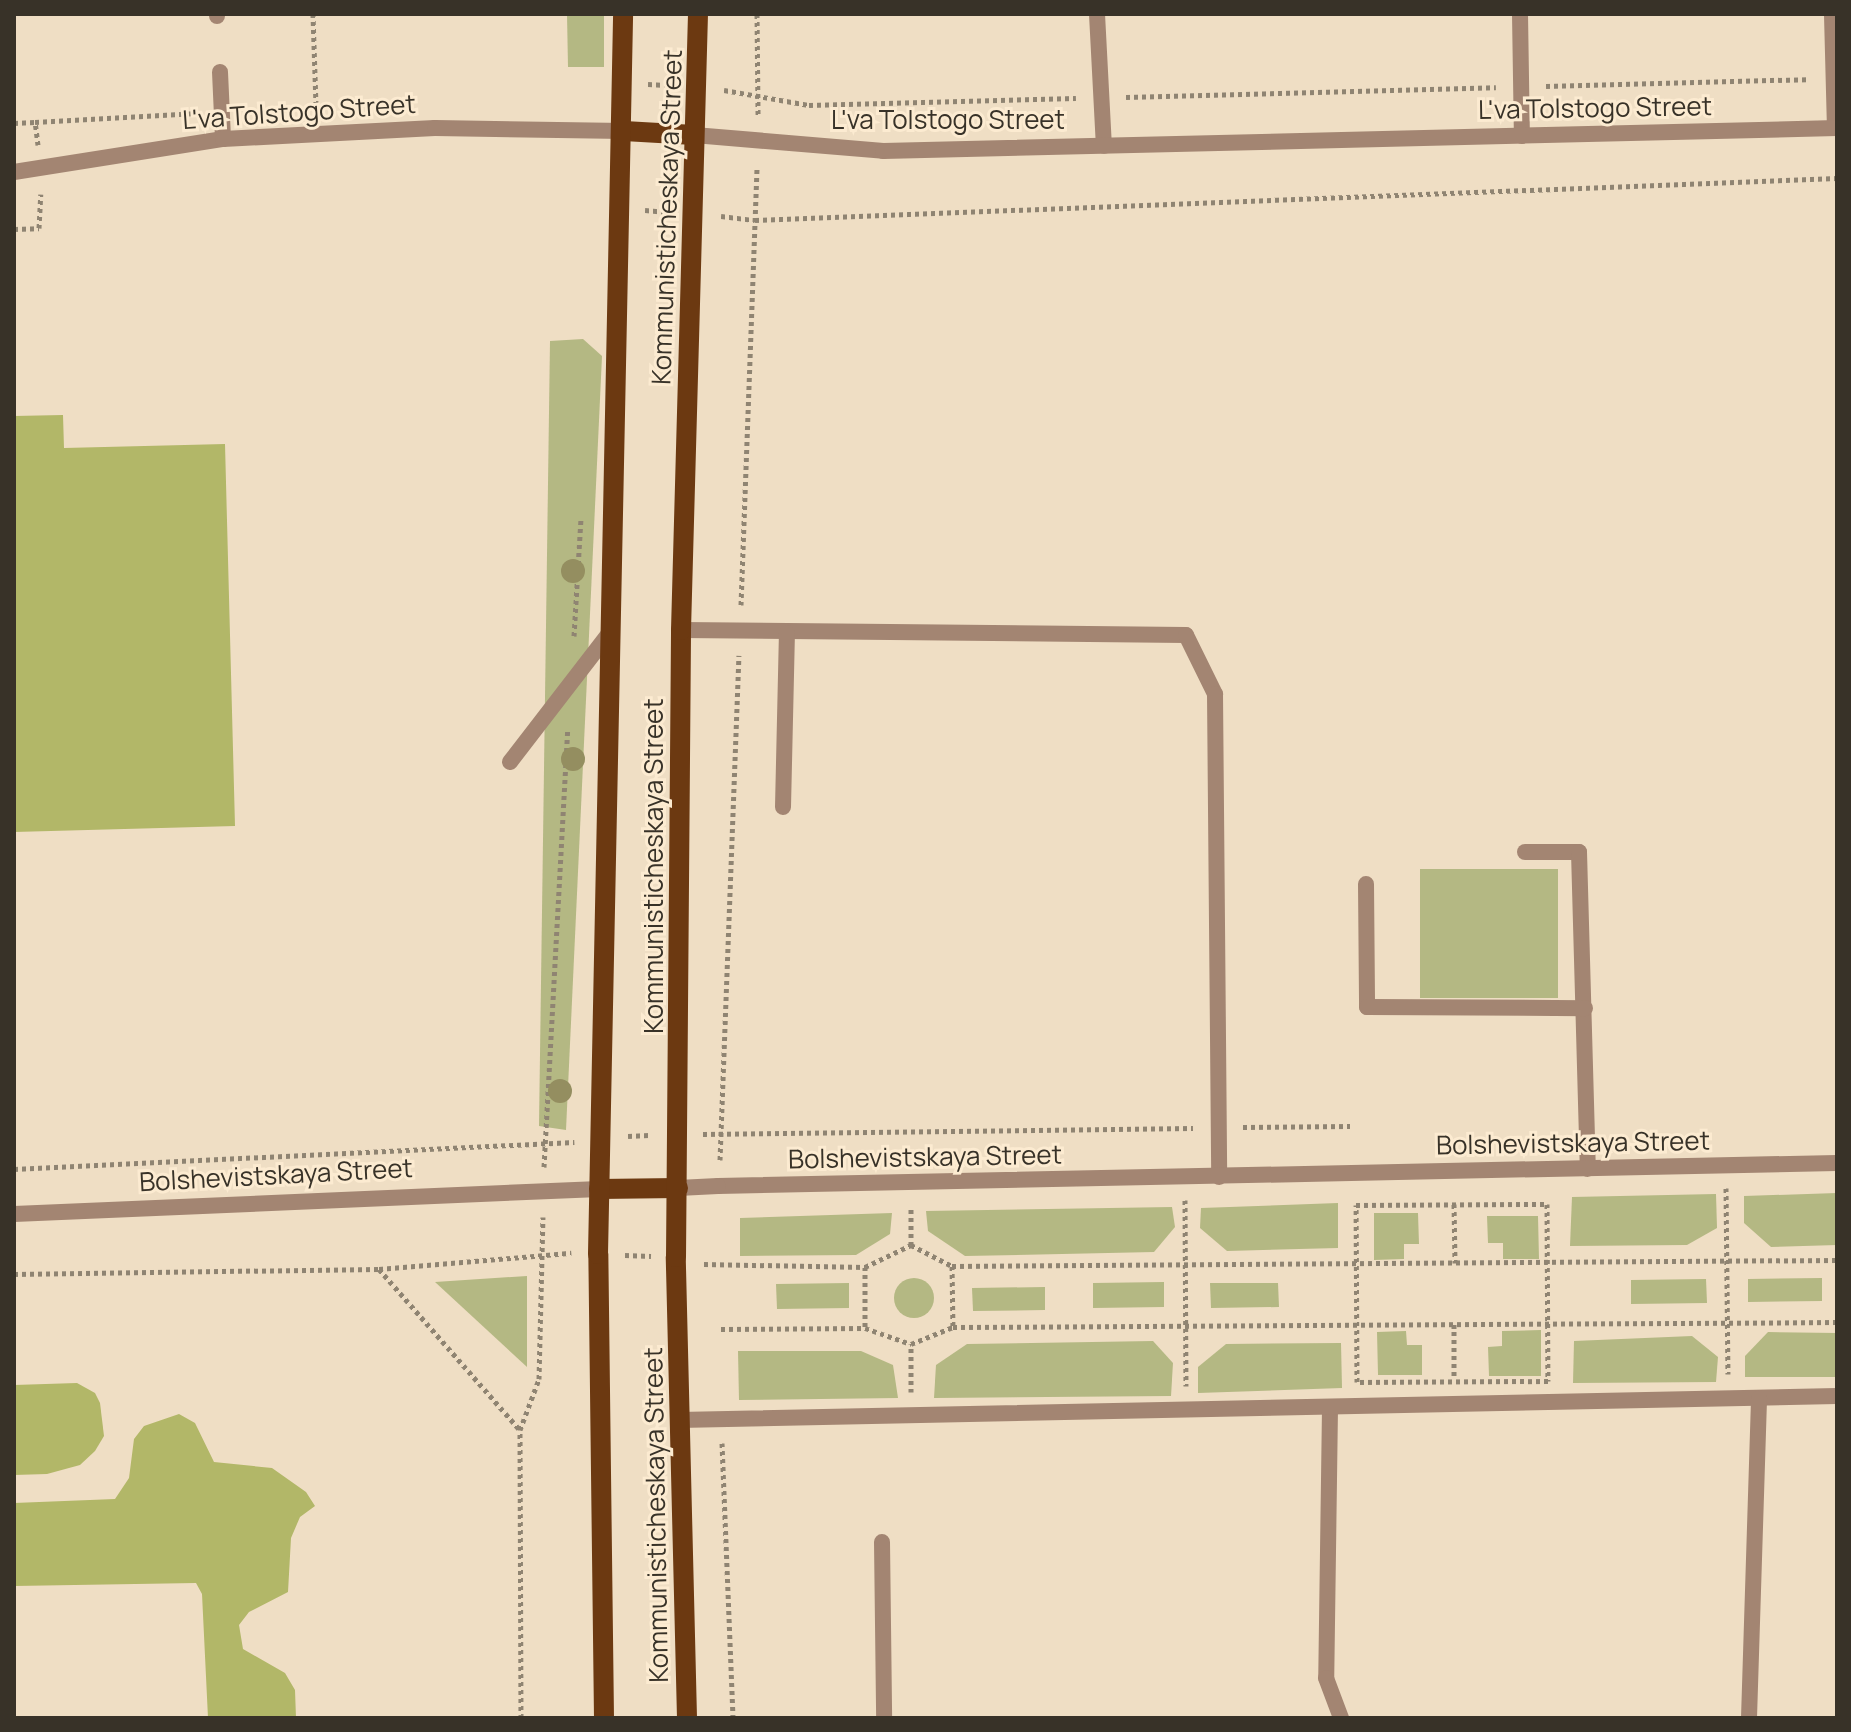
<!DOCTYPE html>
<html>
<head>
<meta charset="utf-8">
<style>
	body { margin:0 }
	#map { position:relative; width:1851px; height:1732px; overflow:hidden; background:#efdec4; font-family:Manrope,sans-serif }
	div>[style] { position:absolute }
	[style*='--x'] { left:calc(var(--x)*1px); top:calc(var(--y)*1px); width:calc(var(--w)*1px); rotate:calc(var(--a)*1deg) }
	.green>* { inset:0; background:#b4b883 }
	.round { border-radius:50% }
	.forest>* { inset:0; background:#b2b768 }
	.path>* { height:5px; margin-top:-2.5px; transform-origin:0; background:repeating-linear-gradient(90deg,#8f8472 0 4px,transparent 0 8px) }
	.lane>* { height:16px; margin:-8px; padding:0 8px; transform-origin:8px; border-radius:8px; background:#a38572 }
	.street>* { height:16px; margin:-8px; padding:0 8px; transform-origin:8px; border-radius:8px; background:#a38572 }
	.primary>* { height:20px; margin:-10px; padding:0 10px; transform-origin:10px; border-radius:10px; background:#6c3911 }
	.trees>* { width:24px; height:24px; margin:-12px; border-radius:50%; background:#948e60 }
	span { translate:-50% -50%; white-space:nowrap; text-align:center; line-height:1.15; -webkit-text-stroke:6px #fcebd1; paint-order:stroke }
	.street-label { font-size:26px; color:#383228 }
	.frame { position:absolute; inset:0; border:16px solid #383228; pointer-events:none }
</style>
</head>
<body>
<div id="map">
	<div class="green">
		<div style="clip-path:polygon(567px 14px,604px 14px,604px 67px,568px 67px)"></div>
		<div style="clip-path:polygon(583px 339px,602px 356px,566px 1130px,539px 1126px,550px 341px)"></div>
		<div style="clip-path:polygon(1420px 869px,1558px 869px,1558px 998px,1420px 998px)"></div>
		<div style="clip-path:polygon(1837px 1193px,1837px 1245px,1771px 1247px,1744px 1223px,1744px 1196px)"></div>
		<div style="clip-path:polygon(1716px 1194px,1717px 1228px,1687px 1245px,1570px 1246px,1572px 1197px)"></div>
		<div style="clip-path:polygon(1338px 1203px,1338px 1248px,1227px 1251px,1200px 1228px,1201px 1208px)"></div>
		<div style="clip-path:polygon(1172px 1207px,1175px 1227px,1154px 1252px,965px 1256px,928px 1231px,926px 1211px)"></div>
		<div style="clip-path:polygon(892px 1213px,890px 1234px,856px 1255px,740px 1256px,740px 1218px)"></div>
		<div style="clip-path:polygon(1374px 1213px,1418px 1213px,1419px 1244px,1404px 1244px,1404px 1259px,1374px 1260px)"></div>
		<div style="clip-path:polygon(1487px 1216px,1538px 1216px,1539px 1259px,1503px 1259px,1503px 1243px,1488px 1243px)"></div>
		<div style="clip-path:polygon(527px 1276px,527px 1367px,435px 1282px)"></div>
		<div style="clip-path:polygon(1822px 1278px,1822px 1301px,1748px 1302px,1748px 1279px)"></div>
		<div class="round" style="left:894px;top:1278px;width:40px;height:40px"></div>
		<div style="clip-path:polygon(1706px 1279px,1707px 1303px,1631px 1304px,1631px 1280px)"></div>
		<div style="clip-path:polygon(1164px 1282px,1164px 1307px,1093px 1308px,1093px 1283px)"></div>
		<div style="clip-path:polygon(849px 1283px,849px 1308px,777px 1309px,776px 1284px)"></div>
		<div style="clip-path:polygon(1210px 1283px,1278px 1283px,1279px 1307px,1211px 1308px)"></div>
		<div style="clip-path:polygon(1045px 1287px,1045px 1310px,973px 1311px,972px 1288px)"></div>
		<div style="clip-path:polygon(1541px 1330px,1541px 1376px,1489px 1376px,1488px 1347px,1502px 1346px,1502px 1331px)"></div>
		<div style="clip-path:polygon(1406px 1331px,1407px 1345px,1422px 1345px,1422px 1375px,1378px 1375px,1377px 1332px)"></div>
		<div style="clip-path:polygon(1768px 1332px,1837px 1333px,1837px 1377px,1745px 1377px,1745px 1356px)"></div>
		<div style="clip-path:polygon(1692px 1336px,1718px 1357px,1716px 1382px,1573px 1383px,1574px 1341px)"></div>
		<div style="clip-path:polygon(1153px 1341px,1173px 1363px,1171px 1396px,934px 1398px,936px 1365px,967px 1344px)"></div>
		<div style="clip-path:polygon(1341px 1343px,1342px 1388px,1198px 1393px,1198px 1367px,1226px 1344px)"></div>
		<div style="clip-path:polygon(738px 1351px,861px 1351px,893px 1365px,898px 1398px,739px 1400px)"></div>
	</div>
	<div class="forest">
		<div style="clip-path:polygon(63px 415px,64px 448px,225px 444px,235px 826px,14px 832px,14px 416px)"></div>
		<div style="clip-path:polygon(77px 1383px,95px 1393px,100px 1403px,104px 1436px,95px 1451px,80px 1465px,47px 1474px,14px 1475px,14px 1385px)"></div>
		<div style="clip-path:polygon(179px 1414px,195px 1423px,214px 1462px,272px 1468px,306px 1492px,315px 1506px,300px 1517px,291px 1538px,288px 1592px,249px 1612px,239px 1625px,243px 1649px,285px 1673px,295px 1690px,296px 1718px,208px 1718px,202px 1594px,196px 1583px,14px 1586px,14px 1503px,115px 1499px,129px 1478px,134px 1439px,144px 1426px)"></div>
	</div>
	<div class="path">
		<div style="--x:757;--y:14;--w:103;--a:89.4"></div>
		<div style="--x:648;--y:84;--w:22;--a:3"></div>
		<div style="--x:1546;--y:86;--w:262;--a:-1.5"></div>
		<div style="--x:724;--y:90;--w:86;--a:10"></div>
		<div style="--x:809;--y:105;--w:267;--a:-1.5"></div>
		<div style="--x:1126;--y:97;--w:370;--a:-1.5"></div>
		<div style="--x:311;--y:106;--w:5;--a:-11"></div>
		<div style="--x:316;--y:105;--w:91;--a:-91.9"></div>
		<div style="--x:14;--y:123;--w:21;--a:-3"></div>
		<div style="--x:38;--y:145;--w:23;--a:-97"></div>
		<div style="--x:35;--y:122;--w:163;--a:-3.2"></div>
		<div style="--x:645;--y:210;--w:22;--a:5"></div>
		<div style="--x:721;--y:216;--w:34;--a:7"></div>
		<div style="--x:755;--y:220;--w:1083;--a:-2.22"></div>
		<div style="--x:14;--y:229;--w:25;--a:-2"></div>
		<div style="--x:39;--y:228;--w:34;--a:-87"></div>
		<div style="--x:741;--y:605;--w:438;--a:-87.9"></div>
		<div style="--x:574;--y:636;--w:118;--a:-86.6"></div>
		<div style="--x:1243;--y:1127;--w:107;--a:-0.5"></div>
		<div style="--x:703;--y:1134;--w:490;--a:-0.7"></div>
		<div style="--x:628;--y:1136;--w:21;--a:-3"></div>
		<div style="--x:720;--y:1160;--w:505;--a:-87.85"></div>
		<div style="--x:544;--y:1167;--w:438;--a:-86.9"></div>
		<div style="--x:14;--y:1169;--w:561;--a:-2.76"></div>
		<div style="--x:1726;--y:1188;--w:186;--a:89.4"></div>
		<div style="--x:1185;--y:1200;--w:186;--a:89.7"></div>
		<div style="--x:1454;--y:1204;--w:59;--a:89"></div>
		<div style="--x:1547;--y:1204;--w:177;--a:89.7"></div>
		<div style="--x:1548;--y:1381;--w:191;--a:179.7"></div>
		<div style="--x:1357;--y:1382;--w:177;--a:-90.3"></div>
		<div style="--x:1356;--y:1205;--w:191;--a:-0.3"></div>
		<div style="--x:911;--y:1245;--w:39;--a:-90"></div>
		<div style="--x:625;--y:1255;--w:26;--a:2"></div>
		<div style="--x:704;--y:1264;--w:161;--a:1.1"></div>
		<div style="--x:865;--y:1267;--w:51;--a:-25.6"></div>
		<div style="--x:911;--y:1245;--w:46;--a:27.1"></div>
		<div style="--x:952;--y:1266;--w:885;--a:-0.39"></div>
		<div style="--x:952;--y:1266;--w:61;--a:89.1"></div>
		<div style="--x:865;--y:1267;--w:61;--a:90"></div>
		<div style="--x:379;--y:1269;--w:214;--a:48.8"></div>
		<div style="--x:14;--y:1274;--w:365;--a:-0.8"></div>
		<div style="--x:379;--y:1269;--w:193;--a:-4.8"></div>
		<div style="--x:1454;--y:1324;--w:55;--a:90"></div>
		<div style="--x:721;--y:1329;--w:144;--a:-0.4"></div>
		<div style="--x:865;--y:1328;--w:49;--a:19.2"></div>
		<div style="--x:911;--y:1344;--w:45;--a:-22"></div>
		<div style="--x:953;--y:1327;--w:884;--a:-0.32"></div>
		<div style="--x:911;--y:1392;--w:48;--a:-90"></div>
		<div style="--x:722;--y:1443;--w:275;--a:87.7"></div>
		<div style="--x:521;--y:1718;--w:288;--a:-90.2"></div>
		<div style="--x:520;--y:1430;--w:54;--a:-69.6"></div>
		<div style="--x:539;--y:1379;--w:162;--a:-88.6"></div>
	</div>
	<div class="lane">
		<div style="--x:217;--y:14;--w:2;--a:90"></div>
		<div style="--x:1097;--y:14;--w:132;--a:87"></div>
		<div style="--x:1520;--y:14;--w:122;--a:89.1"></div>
		<div style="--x:1832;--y:15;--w:113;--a:88.5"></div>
		<div style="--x:220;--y:72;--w:67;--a:87.4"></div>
		<div style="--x:681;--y:630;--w:505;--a:0.57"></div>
		<div style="--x:1186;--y:635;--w:66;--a:63.8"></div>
		<div style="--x:1215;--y:694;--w:483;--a:89.5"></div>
		<div style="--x:510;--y:762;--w:164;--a:-52.4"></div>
		<div style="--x:783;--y:807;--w:174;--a:-88.7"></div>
		<div style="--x:1525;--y:852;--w:54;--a:0"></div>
		<div style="--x:1579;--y:852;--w:317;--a:88.4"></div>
		<div style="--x:1366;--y:884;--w:123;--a:89.5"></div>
		<div style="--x:1367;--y:1007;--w:218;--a:0.3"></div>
		<div style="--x:718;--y:1186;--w:1119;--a:-1.18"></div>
		<div style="--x:1330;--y:1408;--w:270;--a:90.8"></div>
		<div style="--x:1326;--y:1678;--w:43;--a:69.4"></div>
		<div style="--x:679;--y:1420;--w:1158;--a:-1.19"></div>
		<div style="--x:882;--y:1542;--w:176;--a:89.3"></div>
		<div style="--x:1749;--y:1718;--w:320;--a:-88.2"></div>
	</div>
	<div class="street">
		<div style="--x:694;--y:135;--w:190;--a:4.8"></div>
		<div style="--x:883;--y:151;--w:954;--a:-1.38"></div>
		<div style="--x:14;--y:172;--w:212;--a:-9"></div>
		<div style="--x:223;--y:139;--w:212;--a:-3"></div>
		<div style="--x:435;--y:128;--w:189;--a:0.9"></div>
		<div style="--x:678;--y:1188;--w:40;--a:-2.9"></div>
		<div style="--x:14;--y:1214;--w:586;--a:-2.45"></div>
	</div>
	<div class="primary">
		<div style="--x:624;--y:131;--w:70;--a:3.3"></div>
		<div style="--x:599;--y:1189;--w:79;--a:-0.7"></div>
		<div style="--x:604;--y:1718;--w:464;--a:-90.7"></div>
		<div style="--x:598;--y:1254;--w:1240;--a:-88.84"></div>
		<div style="--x:687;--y:1718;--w:461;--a:-91.4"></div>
		<div style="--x:676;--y:1257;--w:627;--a:-89.54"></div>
		<div style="--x:681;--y:630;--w:616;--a:-88.42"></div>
	</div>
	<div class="trees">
		<div style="left:573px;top:571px"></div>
		<div style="left:573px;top:759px"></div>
		<div style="left:560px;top:1091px"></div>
	</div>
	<div class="street-label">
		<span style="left:1595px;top:108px;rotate:-1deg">L'va Tolstogo Street</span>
		<span style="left:299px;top:112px;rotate:-4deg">L'va Tolstogo Street</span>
		<span style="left:948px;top:120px">L'va Tolstogo Street</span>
		<span style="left:667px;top:217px;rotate:-88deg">Kommunisticheskaya Street</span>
		<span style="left:654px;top:866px;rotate:-90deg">Kommunisticheskaya Street</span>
		<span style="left:1573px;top:1143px;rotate:-1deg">Bolshevistskaya Street</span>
		<span style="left:925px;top:1157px;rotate:-1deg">Bolshevistskaya Street</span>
		<span style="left:276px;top:1175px;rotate:-3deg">Bolshevistskaya Street</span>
		<span style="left:656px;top:1515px;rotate:-91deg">Kommunisticheskaya Street</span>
	</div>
	<div class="frame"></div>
</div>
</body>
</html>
